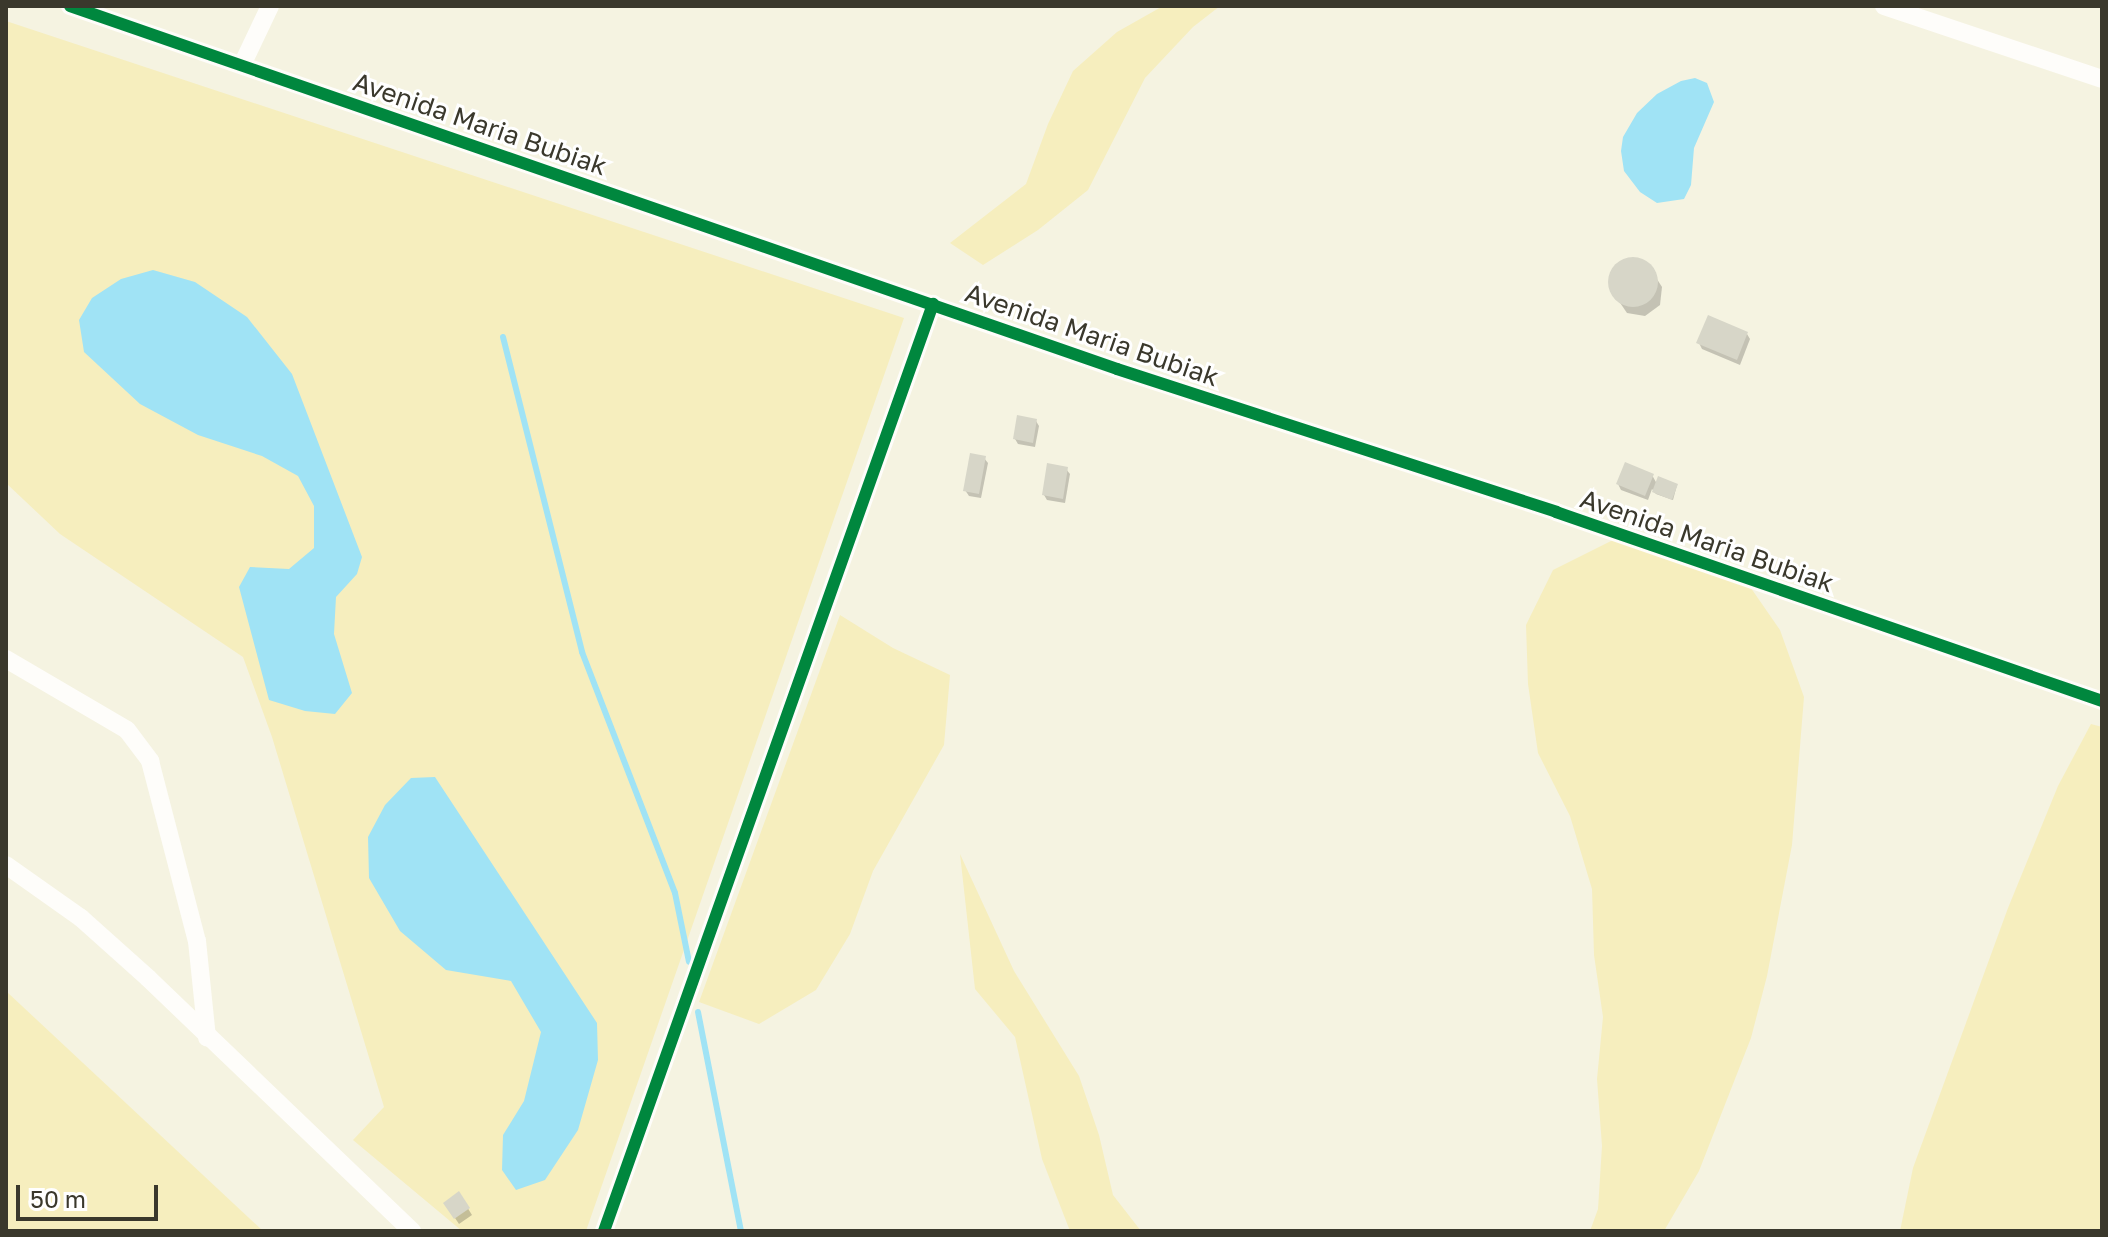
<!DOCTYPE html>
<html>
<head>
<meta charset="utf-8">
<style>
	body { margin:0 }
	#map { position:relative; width:2108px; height:1237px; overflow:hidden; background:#f5f3e1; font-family:"Golos Text",sans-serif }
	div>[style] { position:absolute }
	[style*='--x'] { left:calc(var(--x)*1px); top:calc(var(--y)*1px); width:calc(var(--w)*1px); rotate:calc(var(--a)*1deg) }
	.green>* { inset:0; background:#f6eebe }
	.water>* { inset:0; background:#a0e3f5 }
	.shadow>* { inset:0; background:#0003 }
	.stream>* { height:6px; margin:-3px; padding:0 3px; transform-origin:3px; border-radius:3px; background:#a0e3f5 }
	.building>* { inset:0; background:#d7d6c8 }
	.round { border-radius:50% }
	.minor>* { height:18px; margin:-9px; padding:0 9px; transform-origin:9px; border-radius:9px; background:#fefdfa }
	.cycleway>* { height:12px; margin:-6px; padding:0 6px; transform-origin:6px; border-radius:6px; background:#00873e }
	span { translate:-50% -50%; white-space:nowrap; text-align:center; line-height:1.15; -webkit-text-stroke:6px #fff; paint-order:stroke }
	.street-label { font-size:26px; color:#3a382c }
	.frame { position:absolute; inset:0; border:8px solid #3a382c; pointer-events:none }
	.scale { position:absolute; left:16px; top:1185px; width:142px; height:36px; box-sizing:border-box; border:4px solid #3a382c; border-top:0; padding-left:10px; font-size:24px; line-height:28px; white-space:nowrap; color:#3a382c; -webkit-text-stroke:6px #fff; paint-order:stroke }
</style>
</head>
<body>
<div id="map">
	<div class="green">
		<div style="clip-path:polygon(1163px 6px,1220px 6px,1193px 27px,1145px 78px,1088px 190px,1038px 230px,983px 265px,950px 243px,1026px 184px,1048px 124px,1073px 71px,1117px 32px)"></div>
		<div style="clip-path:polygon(6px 21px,904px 318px,586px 1231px,462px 1231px,353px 1140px,384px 1107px,272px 737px,243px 657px,60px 534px,6px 483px)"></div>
		<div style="clip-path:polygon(1617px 538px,1681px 546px,1744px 578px,1780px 630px,1804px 697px,1792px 845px,1767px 976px,1751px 1038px,1699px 1171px,1664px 1231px,1590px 1231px,1598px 1209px,1602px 1146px,1597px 1079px,1603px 1017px,1594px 955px,1592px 889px,1570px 816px,1538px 753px,1528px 684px,1526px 625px,1553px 570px)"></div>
		<div style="clip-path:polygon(840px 615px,893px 648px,950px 675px,944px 745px,873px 871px,850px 934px,816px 990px,759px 1024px,699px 1002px)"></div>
		<div style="clip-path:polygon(2091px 724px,2102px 727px,2102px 1231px,1900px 1231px,1913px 1168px,2008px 908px,2058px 786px)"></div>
		<div style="clip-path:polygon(960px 854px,1014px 971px,1079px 1076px,1099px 1135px,1113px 1195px,1141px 1231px,1070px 1231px,1042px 1159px,1015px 1037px,975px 989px)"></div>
		<div style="clip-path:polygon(6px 992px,7px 992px,263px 1231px,6px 1231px)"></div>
	</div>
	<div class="water">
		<div style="clip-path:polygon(1695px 78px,1707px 83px,1714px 102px,1694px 148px,1691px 185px,1684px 199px,1657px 203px,1640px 192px,1624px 171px,1621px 151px,1623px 137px,1637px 113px,1657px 94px,1681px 81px)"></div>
		<div style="clip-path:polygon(153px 270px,195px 282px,247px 317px,292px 374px,362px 557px,357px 574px,336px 597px,334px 634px,352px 693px,335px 714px,305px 711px,269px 700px,239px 587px,250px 567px,289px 569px,314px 548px,314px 506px,298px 476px,262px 456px,198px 435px,140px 404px,84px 352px,79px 320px,92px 298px,121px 279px)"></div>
		<div style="clip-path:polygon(435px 777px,597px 1023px,598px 1060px,578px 1130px,545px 1180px,516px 1190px,502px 1170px,503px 1135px,524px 1101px,541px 1032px,511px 981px,446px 970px,400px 931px,369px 878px,368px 837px,385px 805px,411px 778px)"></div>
	</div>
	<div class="shadow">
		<div style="clip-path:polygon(1628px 259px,1646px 262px,1662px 287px,1660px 305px,1645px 316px,1627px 313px,1610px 288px,1613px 270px)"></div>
		<div style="clip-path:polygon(1747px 334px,1750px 339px,1740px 365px,1702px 349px,1699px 343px)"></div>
		<div style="clip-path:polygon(1036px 421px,1039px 426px,1035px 447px,1018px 444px,1015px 439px)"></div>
		<div style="clip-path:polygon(984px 458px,988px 463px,981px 498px,969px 496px,965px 490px)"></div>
		<div style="clip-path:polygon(1066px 469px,1070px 474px,1065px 503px,1047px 500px,1044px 495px)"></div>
		<div style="clip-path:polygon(1652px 475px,1657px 484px,1677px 485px,1673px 500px,1656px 494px,1652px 489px,1648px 500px,1621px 490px,1618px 484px)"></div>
		<div style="clip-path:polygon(459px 1194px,472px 1215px,459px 1224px,445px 1203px)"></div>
	</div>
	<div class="stream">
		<div style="--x:503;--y:337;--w:325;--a:75.9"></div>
		<div style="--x:582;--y:652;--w:258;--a:68.9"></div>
		<div style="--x:675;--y:893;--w:70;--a:78.5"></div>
		<div style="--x:698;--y:1012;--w:223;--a:78.9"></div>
	</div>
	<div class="building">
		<div class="round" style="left:1608px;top:257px;width:50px;height:50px"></div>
		<div style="clip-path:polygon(1708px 315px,1748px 332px,1737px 360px,1696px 343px)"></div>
		<div style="clip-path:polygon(1017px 415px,1037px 419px,1033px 443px,1013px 439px)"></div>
		<div style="clip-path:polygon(970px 453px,986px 456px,979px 494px,963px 491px)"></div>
		<div style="clip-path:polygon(1625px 462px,1654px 474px,1645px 496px,1616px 484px)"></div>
		<div style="clip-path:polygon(1047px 463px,1068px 467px,1063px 499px,1042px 495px)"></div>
		<div style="clip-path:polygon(1658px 476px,1678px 484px,1672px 500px,1652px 492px)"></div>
		<div style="clip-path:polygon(459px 1191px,470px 1208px,454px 1219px,443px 1203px)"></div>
	</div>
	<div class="minor">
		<div style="--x:70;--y:6;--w:1108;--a:19.12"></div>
		<div style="--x:1117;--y:369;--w:462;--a:18"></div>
		<div style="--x:1556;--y:512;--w:578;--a:19.09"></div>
		<div style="--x:1884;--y:6;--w:230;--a:18.5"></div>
		<div style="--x:242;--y:65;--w:65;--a:-64.6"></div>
		<div style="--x:6;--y:659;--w:140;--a:30.4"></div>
		<div style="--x:127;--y:730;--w:39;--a:53"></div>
		<div style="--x:150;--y:761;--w:186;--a:75.4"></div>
		<div style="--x:197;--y:941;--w:97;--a:84.1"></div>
		<div style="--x:6;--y:865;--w:92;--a:35.2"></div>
		<div style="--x:81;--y:918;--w:90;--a:41.8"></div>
		<div style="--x:148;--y:978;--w:366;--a:43.8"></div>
		<div style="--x:604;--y:1231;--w:984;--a:-70.46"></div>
	</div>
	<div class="cycleway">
		<div style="--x:70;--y:6;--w:1108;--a:19.12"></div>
		<div style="--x:1117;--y:369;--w:462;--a:18"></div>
		<div style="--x:1556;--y:512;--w:578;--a:19.09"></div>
		<div style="--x:604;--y:1231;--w:984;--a:-70.46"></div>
	</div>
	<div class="street-label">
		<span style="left:480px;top:124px;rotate:19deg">Avenida Maria Bubiak</span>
		<span style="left:1092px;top:335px;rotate:19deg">Avenida Maria Bubiak</span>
		<span style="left:1707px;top:541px;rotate:19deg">Avenida Maria Bubiak</span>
	</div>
	<div class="frame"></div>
	<div class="scale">50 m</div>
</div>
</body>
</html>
